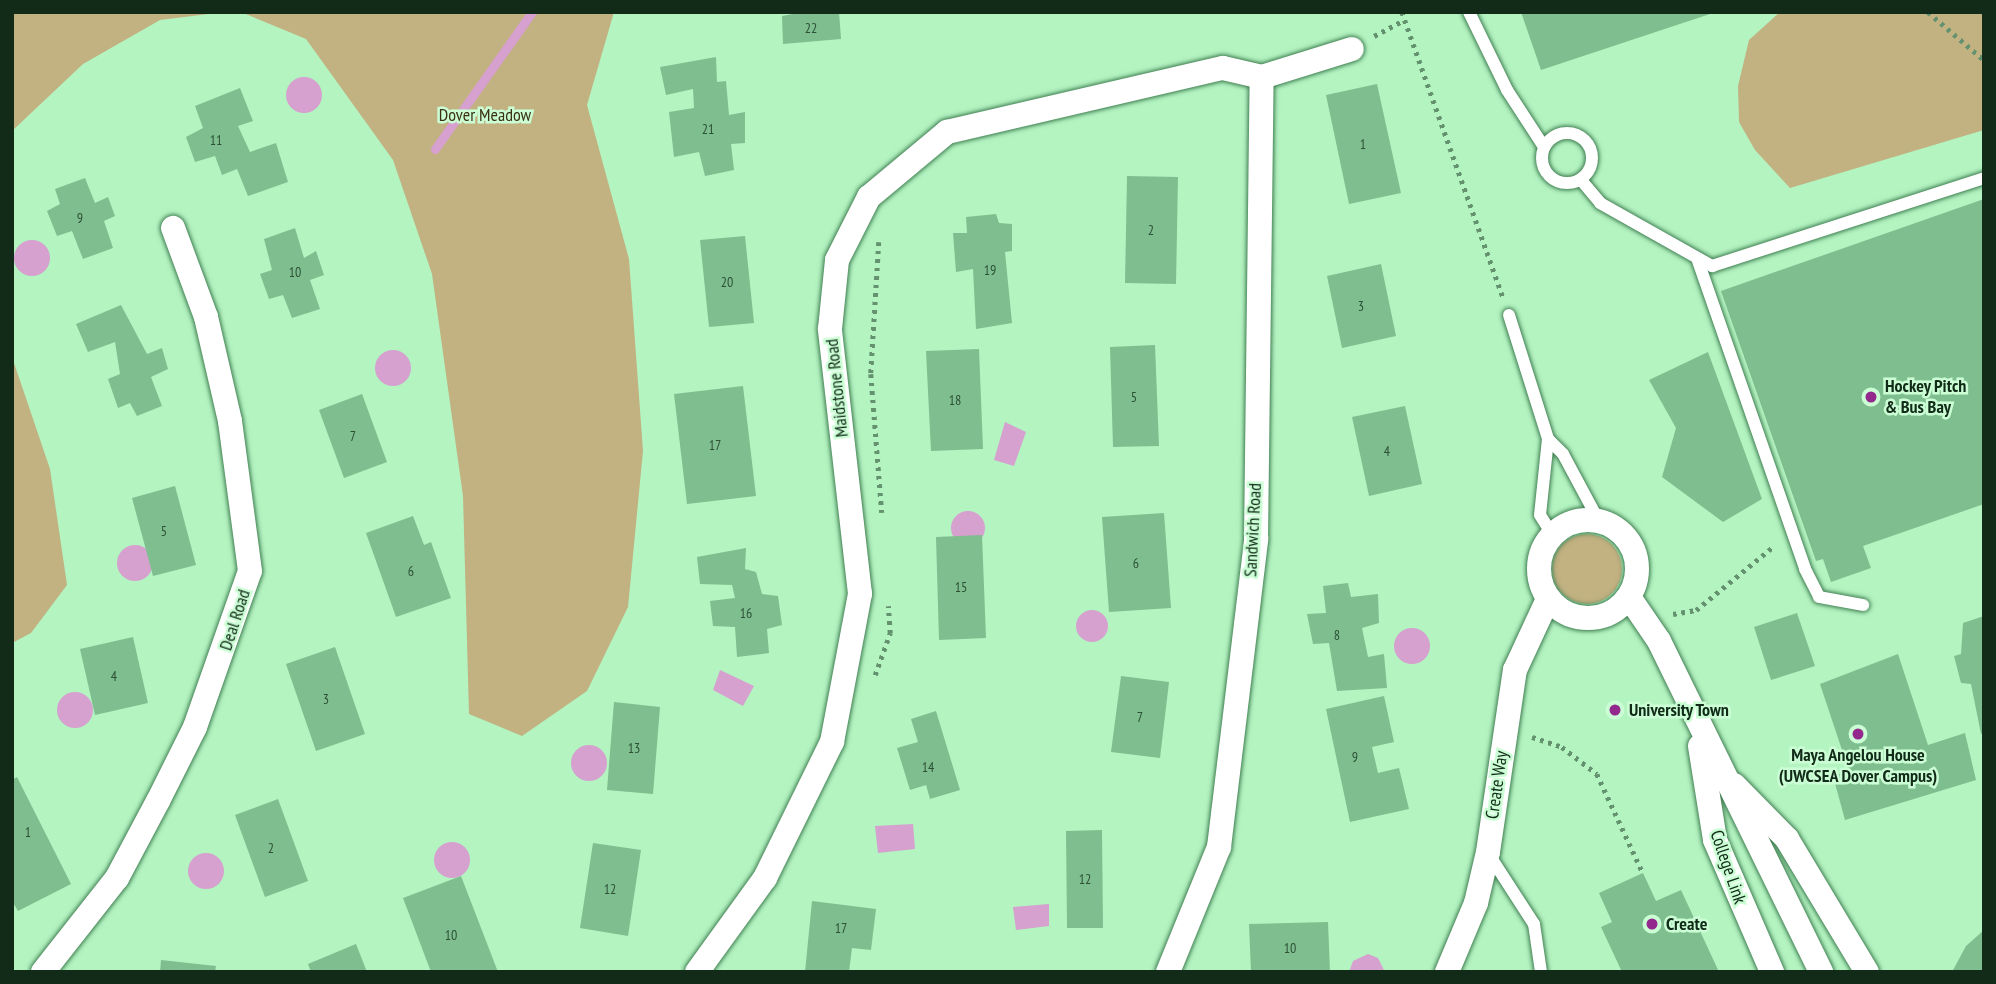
<!DOCTYPE html>
<html>
<head>
<meta charset="utf-8">
<style>
	body { margin:0 }
	#map { position:relative; width:1996px; height:984px; overflow:hidden; background:#b3f4c1; font-family:"PT Sans Narrow",sans-serif }
	div>[style] { position:absolute }
	[style*='--x'] { left:calc(var(--x)*1px); top:calc(var(--y)*1px); width:calc(var(--w)*1px); rotate:calc(var(--a)*1deg) }
	.green>* { inset:0; background:#c2b181 }
	.round { border-radius:50% }
	.water>* { inset:0; background:#d6a0cf }
	.stream>* { height:9px; margin:-4.5px; padding:0 4.5px; transform-origin:4.5px; border-radius:4.5px; background:#d6a0cf }
	.building>* { inset:0; background:#7fbe8e }
	.path>* { height:4.5px; margin-top:-2.25px; transform-origin:0; background:repeating-linear-gradient(90deg,#64926f 0 3.5px,transparent 0 8.5px) }
	.roads { filter:drop-shadow(0 0 2px #417f52) drop-shadow(0 0 2px #417f52) }
	.lane>* { height:12px; margin:-6px; padding:0 6px; transform-origin:6px; border-radius:6px; background:#fff }
	.lane>.ring { margin:-6px; padding:0; box-sizing:content-box; background:none; border:12px solid #fff; border-radius:50% }
	.street>* { height:24px; margin:-12px; padding:0 12px; transform-origin:12px; border-radius:12px; background:#fff }
	.street>.ring { margin:-12px; padding:0; box-sizing:content-box; background:none; border:24px solid #fff; border-radius:50% }
	.dots>* { width:19px; height:19px; translate:-50% -50%; box-sizing:border-box; border:4px solid #cbfed5; border-radius:50% }
	span { translate:-50% -50%; white-space:nowrap; text-align:center; line-height:1.15; -webkit-text-stroke:5px #cbfed5; paint-order:stroke }
	.number-label { font-size:14px; color:#2c5036 }
	.number-label span { -webkit-text-stroke-width:0 }
	.park-label { font-size:18px; color:#3b3112 }
	.poi-label { font-size:18px; color:#112b18; font-weight:700 }
	.left { translate:0 -50%; text-align:left }
	.street-label { font-size:18px; color:#112b18 }
	.frame { position:absolute; inset:0; border:14px solid #112b18; pointer-events:none }
</style>
</head>
<body>
<div id="map">
	<div class="green">
		<div style="clip-path:polygon(12px 12px,225px 12px,160px 20px,83px 64px,12px 131px)"></div>
		<div style="clip-path:polygon(241px 12px,614px 12px,587px 105px,629px 259px,643px 451px,628px 607px,587px 691px,522px 736px,469px 714px,463px 496px,432px 274px,393px 160px,306px 39px)"></div>
		<div style="clip-path:polygon(1780px 12px,1984px 12px,1984px 130px,1790px 188px,1755px 150px,1739px 122px,1738px 86px,1749px 40px)"></div>
		<div style="clip-path:polygon(12px 357px,50px 469px,67px 585px,31px 633px,12px 643px)"></div>
		<div class="round" style="left:1552px;top:534px;width:70px;height:70px"></div>
	</div>
	<div class="water">
		<div class="round" style="left:286px;top:77px;width:36px;height:36px"></div>
		<div class="round" style="left:14px;top:240px;width:36px;height:36px"></div>
		<div class="round" style="left:375px;top:350px;width:36px;height:36px"></div>
		<div style="clip-path:polygon(1005px 422px,1026px 432px,1014px 466px,994px 460px)"></div>
		<div class="round" style="left:951px;top:511px;width:34px;height:34px"></div>
		<div class="round" style="left:117px;top:545px;width:36px;height:36px"></div>
		<div class="round" style="left:1076px;top:610px;width:32px;height:32px"></div>
		<div class="round" style="left:1394px;top:628px;width:36px;height:36px"></div>
		<div style="clip-path:polygon(720px 670px,754px 686px,743px 706px,713px 690px)"></div>
		<div class="round" style="left:57px;top:692px;width:36px;height:36px"></div>
		<div class="round" style="left:571px;top:745px;width:36px;height:36px"></div>
		<div style="clip-path:polygon(913px 824px,915px 849px,878px 853px,875px 826px)"></div>
		<div class="round" style="left:434px;top:842px;width:36px;height:36px"></div>
		<div class="round" style="left:188px;top:853px;width:36px;height:36px"></div>
		<div style="clip-path:polygon(1049px 904px,1049px 926px,1016px 930px,1013px 907px)"></div>
		<div style="clip-path:polygon(1368px 954px,1378px 958px,1385px 972px,1349px 972px,1353px 961px)"></div>
	</div>
	<div class="stream">
		<div style="--x:435;--y:149;--w:168;--a:-54.7"></div>
	</div>
	<div class="building">
		<div style="clip-path:polygon(804px 12px,839px 12px,841px 39px,783px 44px,782px 16px)"></div>
		<div style="clip-path:polygon(1521px 12px,1713px 12px,1713px 13px,1541px 70px)"></div>
		<div style="clip-path:polygon(716px 57px,717px 82px,726px 81px,729px 115px,745px 112px,745px 143px,731px 144px,734px 170px,705px 176px,699px 152px,674px 157px,669px 112px,694px 108px,693px 89px,666px 95px,660px 67px)"></div>
		<div style="clip-path:polygon(1377px 84px,1401px 193px,1349px 204px,1326px 95px)"></div>
		<div style="clip-path:polygon(240px 88px,253px 121px,238px 126px,250px 152px,276px 143px,288px 182px,248px 196px,237px 169px,222px 175px,215px 156px,195px 162px,186px 137px,203px 128px,195px 106px)"></div>
		<div style="clip-path:polygon(1127px 176px,1178px 177px,1176px 284px,1125px 283px)"></div>
		<div style="clip-path:polygon(85px 178px,95px 203px,108px 197px,115px 216px,104px 221px,113px 248px,83px 259px,72px 231px,57px 236px,47px 211px,60px 204px,55px 189px)"></div>
		<div style="clip-path:polygon(1984px 199px,1984px 504px,1863px 546px,1871px 568px,1831px 582px,1823px 559px,1816px 561px,1721px 291px)"></div>
		<div style="clip-path:polygon(996px 214px,999px 223px,1012px 224px,1012px 251px,1005px 252px,1012px 323px,976px 329px,973px 269px,956px 272px,953px 233px,967px 233px,966px 217px)"></div>
		<div style="clip-path:polygon(295px 228px,304px 258px,316px 251px,324px 275px,310px 280px,320px 309px,292px 318px,283px 295px,269px 299px,260px 274px,272px 270px,264px 239px)"></div>
		<div style="clip-path:polygon(745px 236px,754px 323px,709px 327px,700px 240px)"></div>
		<div style="clip-path:polygon(1381px 264px,1396px 336px,1342px 348px,1327px 276px)"></div>
		<div style="clip-path:polygon(121px 305px,147px 354px,162px 348px,168px 369px,151px 377px,162px 406px,137px 416px,130px 403px,118px 408px,108px 379px,120px 374px,115px 342px,88px 352px,76px 324px)"></div>
		<div style="clip-path:polygon(1155px 345px,1159px 446px,1113px 447px,1110px 347px)"></div>
		<div style="clip-path:polygon(979px 349px,983px 449px,931px 451px,926px 351px)"></div>
		<div style="clip-path:polygon(1708px 352px,1762px 499px,1723px 522px,1662px 477px,1676px 428px,1649px 380px)"></div>
		<div style="clip-path:polygon(743px 386px,756px 496px,687px 504px,674px 394px)"></div>
		<div style="clip-path:polygon(362px 394px,387px 462px,344px 478px,319px 410px)"></div>
		<div style="clip-path:polygon(1405px 406px,1422px 484px,1369px 496px,1352px 417px)"></div>
		<div style="clip-path:polygon(175px 486px,196px 565px,153px 576px,132px 498px)"></div>
		<div style="clip-path:polygon(1164px 513px,1171px 608px,1109px 612px,1102px 517px)"></div>
		<div style="clip-path:polygon(413px 516px,424px 545px,431px 542px,451px 598px,396px 617px,366px 533px)"></div>
		<div style="clip-path:polygon(982px 535px,986px 638px,939px 640px,936px 537px)"></div>
		<div style="clip-path:polygon(746px 548px,745px 569px,756px 572px,762px 594px,778px 596px,782px 625px,767px 629px,769px 653px,737px 657px,735px 627px,713px 626px,710px 601px,735px 598px,732px 585px,700px 584px,697px 557px)"></div>
		<div style="clip-path:polygon(1348px 583px,1351px 597px,1378px 594px,1379px 623px,1362px 628px,1368px 657px,1384px 654px,1387px 688px,1337px 691px,1329px 643px,1313px 644px,1307px 614px,1326px 613px,1323px 586px)"></div>
		<div style="clip-path:polygon(1797px 613px,1815px 666px,1771px 680px,1754px 627px)"></div>
		<div style="clip-path:polygon(1984px 616px,1984px 733px,1981px 734px,1971px 684px,1961px 683px,1954px 656px,1961px 654px,1963px 623px)"></div>
		<div style="clip-path:polygon(133px 637px,148px 703px,95px 715px,80px 649px)"></div>
		<div style="clip-path:polygon(335px 647px,365px 734px,316px 751px,286px 664px)"></div>
		<div style="clip-path:polygon(1898px 654px,1928px 745px,1965px 733px,1976px 780px,1845px 820px,1833px 776px,1849px 771px,1820px 684px)"></div>
		<div style="clip-path:polygon(1121px 676px,1169px 682px,1160px 758px,1111px 752px)"></div>
		<div style="clip-path:polygon(1384px 696px,1394px 742px,1372px 747px,1378px 773px,1399px 768px,1409px 809px,1350px 822px,1326px 709px)"></div>
		<div style="clip-path:polygon(614px 702px,660px 707px,653px 794px,607px 790px)"></div>
		<div style="clip-path:polygon(936px 711px,960px 790px,930px 799px,926px 785px,910px 790px,897px 748px,918px 742px,911px 719px)"></div>
		<div style="clip-path:polygon(17px 777px,71px 884px,18px 911px,12px 901px,12px 780px)"></div>
		<div style="clip-path:polygon(278px 799px,308px 881px,265px 897px,235px 815px)"></div>
		<div style="clip-path:polygon(1102px 830px,1103px 928px,1067px 928px,1066px 831px)"></div>
		<div style="clip-path:polygon(593px 843px,641px 850px,628px 936px,580px 928px)"></div>
		<div style="clip-path:polygon(1643px 873px,1656px 901px,1681px 890px,1719px 972px,1622px 972px,1601px 927px,1612px 922px,1599px 893px)"></div>
		<div style="clip-path:polygon(461px 876px,498px 972px,431px 972px,403px 898px)"></div>
		<div style="clip-path:polygon(812px 901px,876px 909px,871px 950px,852px 948px,849px 972px,805px 972px)"></div>
		<div style="clip-path:polygon(1328px 922px,1330px 972px,1251px 972px,1249px 924px)"></div>
		<div style="clip-path:polygon(1984px 930px,1984px 972px,1952px 972px,1966px 946px)"></div>
		<div style="clip-path:polygon(356px 944px,367px 972px,311px 972px,308px 964px)"></div>
		<div style="clip-path:polygon(161px 960px,216px 966px,215px 972px,160px 972px)"></div>
	</div>
	<div class="path">
		<div style="--x:1402;--y:12;--w:302;--a:70.5"></div>
		<div style="--x:1928;--y:12;--w:74;--a:40.6"></div>
		<div style="--x:1374;--y:36;--w:34;--a:-28"></div>
		<div style="--x:879;--y:242;--w:132;--a:93.5"></div>
		<div style="--x:871;--y:374;--w:139;--a:85.5"></div>
		<div style="--x:1673;--y:614;--w:23;--a:-10"></div>
		<div style="--x:1696;--y:610;--w:101;--a:-39.4"></div>
		<div style="--x:875;--y:675;--w:45;--a:-70.3"></div>
		<div style="--x:890;--y:633;--w:27;--a:-94"></div>
		<div style="--x:1532;--y:737;--w:32;--a:18"></div>
		<div style="--x:1562;--y:747;--w:44;--a:37.6"></div>
		<div style="--x:1597;--y:774;--w:109;--a:65.1"></div>
	</div>
	<div class="roads">
		<div class="lane">
			<div style="--x:1469;--y:12;--w:87;--a:64"></div>
			<div style="--x:1507;--y:90;--w:68;--a:57"></div>
			<div class="ring" style="left:1542px;top:133px;width:38px;height:38px"></div>
			<div style="--x:1581;--y:180;--w:30;--a:50"></div>
			<div style="--x:1600;--y:203;--w:129;--a:29.4"></div>
			<div style="--x:1712;--y:266;--w:286;--a:-17.9"></div>
			<div style="--x:1698;--y:261;--w:326;--a:70.8"></div>
			<div style="--x:1805;--y:569;--w:31;--a:63"></div>
			<div style="--x:1819;--y:597;--w:45;--a:10.3"></div>
			<div style="--x:1509;--y:315;--w:130;--a:72.5"></div>
			<div style="--x:1548;--y:439;--w:21;--a:45"></div>
			<div style="--x:1563;--y:454;--w:76;--a:61.8"></div>
			<div style="--x:1548;--y:439;--w:76;--a:96"></div>
			<div style="--x:1540;--y:515;--w:22;--a:58"></div>
			<div style="--x:1488;--y:853;--w:85;--a:57.1"></div>
			<div style="--x:1534;--y:924;--w:49;--a:81.7"></div>
		</div>
		<div class="street">
			<div style="--x:1262;--y:77;--w:94;--a:-17.3"></div>
			<div class="ring" style="left:1539px;top:520px;width:74px;height:74px"></div>
			<div style="--x:1629;--y:597;--w:53;--a:55.7"></div>
			<div style="--x:1659;--y:641;--w:369;--a:63.9"></div>
			<div style="--x:1700;--y:746;--w:95;--a:80.9"></div>
			<div style="--x:1715;--y:840;--w:144;--a:66.6"></div>
			<div style="--x:1734;--y:785;--w:76;--a:45.5"></div>
			<div style="--x:1787;--y:839;--w:155;--a:59"></div>
			<div style="--x:43;--y:972;--w:120;--a:-51.8"></div>
			<div style="--x:117;--y:878;--w:87;--a:-62"></div>
			<div style="--x:158;--y:801;--w:83;--a:-63.4"></div>
			<div style="--x:195;--y:727;--w:165;--a:-70.6"></div>
			<div style="--x:250;--y:571;--w:151;--a:-97.6"></div>
			<div style="--x:230;--y:421;--w:107;--a:-103"></div>
			<div style="--x:206;--y:317;--w:95;--a:-110.3"></div>
			<div style="--x:697;--y:972;--w:116;--a:-54.1"></div>
			<div style="--x:765;--y:878;--w:152;--a:-63.8"></div>
			<div style="--x:832;--y:742;--w:151;--a:-79.3"></div>
			<div style="--x:860;--y:594;--w:267;--a:-96.5"></div>
			<div style="--x:830;--y:329;--w:69;--a:-84.2"></div>
			<div style="--x:837;--y:260;--w:71;--a:-63.1"></div>
			<div style="--x:869;--y:197;--w:102;--a:-39.8"></div>
			<div style="--x:947;--y:132;--w:283;--a:-13.1"></div>
			<div style="--x:1223;--y:68;--w:40;--a:13"></div>
			<div style="--x:1168;--y:972;--w:135;--a:-67.8"></div>
			<div style="--x:1219;--y:847;--w:310;--a:-83.1"></div>
			<div style="--x:1256;--y:539;--w:462;--a:-89.3"></div>
			<div style="--x:1447;--y:972;--w:75;--a:-67.2"></div>
			<div style="--x:1476;--y:903;--w:52;--a:-76.8"></div>
			<div style="--x:1488;--y:852;--w:184;--a:-81.6"></div>
			<div style="--x:1515;--y:670;--w:78;--a:-65.1"></div>
		</div>
	</div>
	<div class="dots">
		<div style="left:1871px;top:397px;background:#93298c"></div>
		<div style="left:1615px;top:710px;background:#93298c"></div>
		<div style="left:1858px;top:734px;background:#93298c"></div>
		<div style="left:1652px;top:924px;background:#93298c"></div>
	</div>
	<div class="number-label">
		<span style="left:811px;top:28px">22</span>
		<span style="left:708px;top:129px">21</span>
		<span style="left:216px;top:140px">11</span>
		<span style="left:1363px;top:144px">1</span>
		<span style="left:80px;top:218px">9</span>
		<span style="left:1151px;top:230px">2</span>
		<span style="left:990px;top:270px">19</span>
		<span style="left:295px;top:272px">10</span>
		<span style="left:727px;top:282px">20</span>
		<span style="left:1361px;top:306px">3</span>
		<span style="left:1134px;top:397px">5</span>
		<span style="left:955px;top:400px">18</span>
		<span style="left:353px;top:436px">7</span>
		<span style="left:715px;top:445px">17</span>
		<span style="left:1387px;top:451px">4</span>
		<span style="left:164px;top:531px">5</span>
		<span style="left:1136px;top:563px">6</span>
		<span style="left:411px;top:571px">6</span>
		<span style="left:961px;top:587px">15</span>
		<span style="left:746px;top:613px">16</span>
		<span style="left:1337px;top:635px">8</span>
		<span style="left:114px;top:676px">4</span>
		<span style="left:326px;top:699px">3</span>
		<span style="left:1140px;top:717px">7</span>
		<span style="left:634px;top:748px">13</span>
		<span style="left:1355px;top:757px">9</span>
		<span style="left:928px;top:767px">14</span>
		<span style="left:28px;top:832px">1</span>
		<span style="left:271px;top:848px">2</span>
		<span style="left:1085px;top:879px">12</span>
		<span style="left:610px;top:889px">12</span>
		<span style="left:841px;top:928px">17</span>
		<span style="left:451px;top:935px">10</span>
		<span style="left:1290px;top:948px">10</span>
	</div>
	<div class="park-label">
		<span style="left:485px;top:115px">Dover Meadow</span>
	</div>
	<div class="poi-label">
		<span class="left" style="left:1885px;top:397px">Hockey Pitch<br>&amp; Bus Bay</span>
		<span class="left" style="left:1629px;top:710px">University Town</span>
		<span style="left:1858px;top:766px">Maya Angelou House<br>(UWCSEA Dover Campus)</span>
		<span class="left" style="left:1666px;top:924px">Create</span>
	</div>
	<div class="street-label">
		<span style="left:837px;top:388px;rotate:-96deg">Maidstone Road</span>
		<span style="left:1253px;top:530px;rotate:-87deg">Sandwich Road</span>
		<span style="left:235px;top:620px;rotate:-72deg">Deal Road</span>
		<span style="left:1497px;top:785px;rotate:-82deg">Create Way</span>
		<span style="left:1728px;top:867px;rotate:71deg">College Link</span>
	</div>
	<div class="frame"></div>
</div>
</body>
</html>
